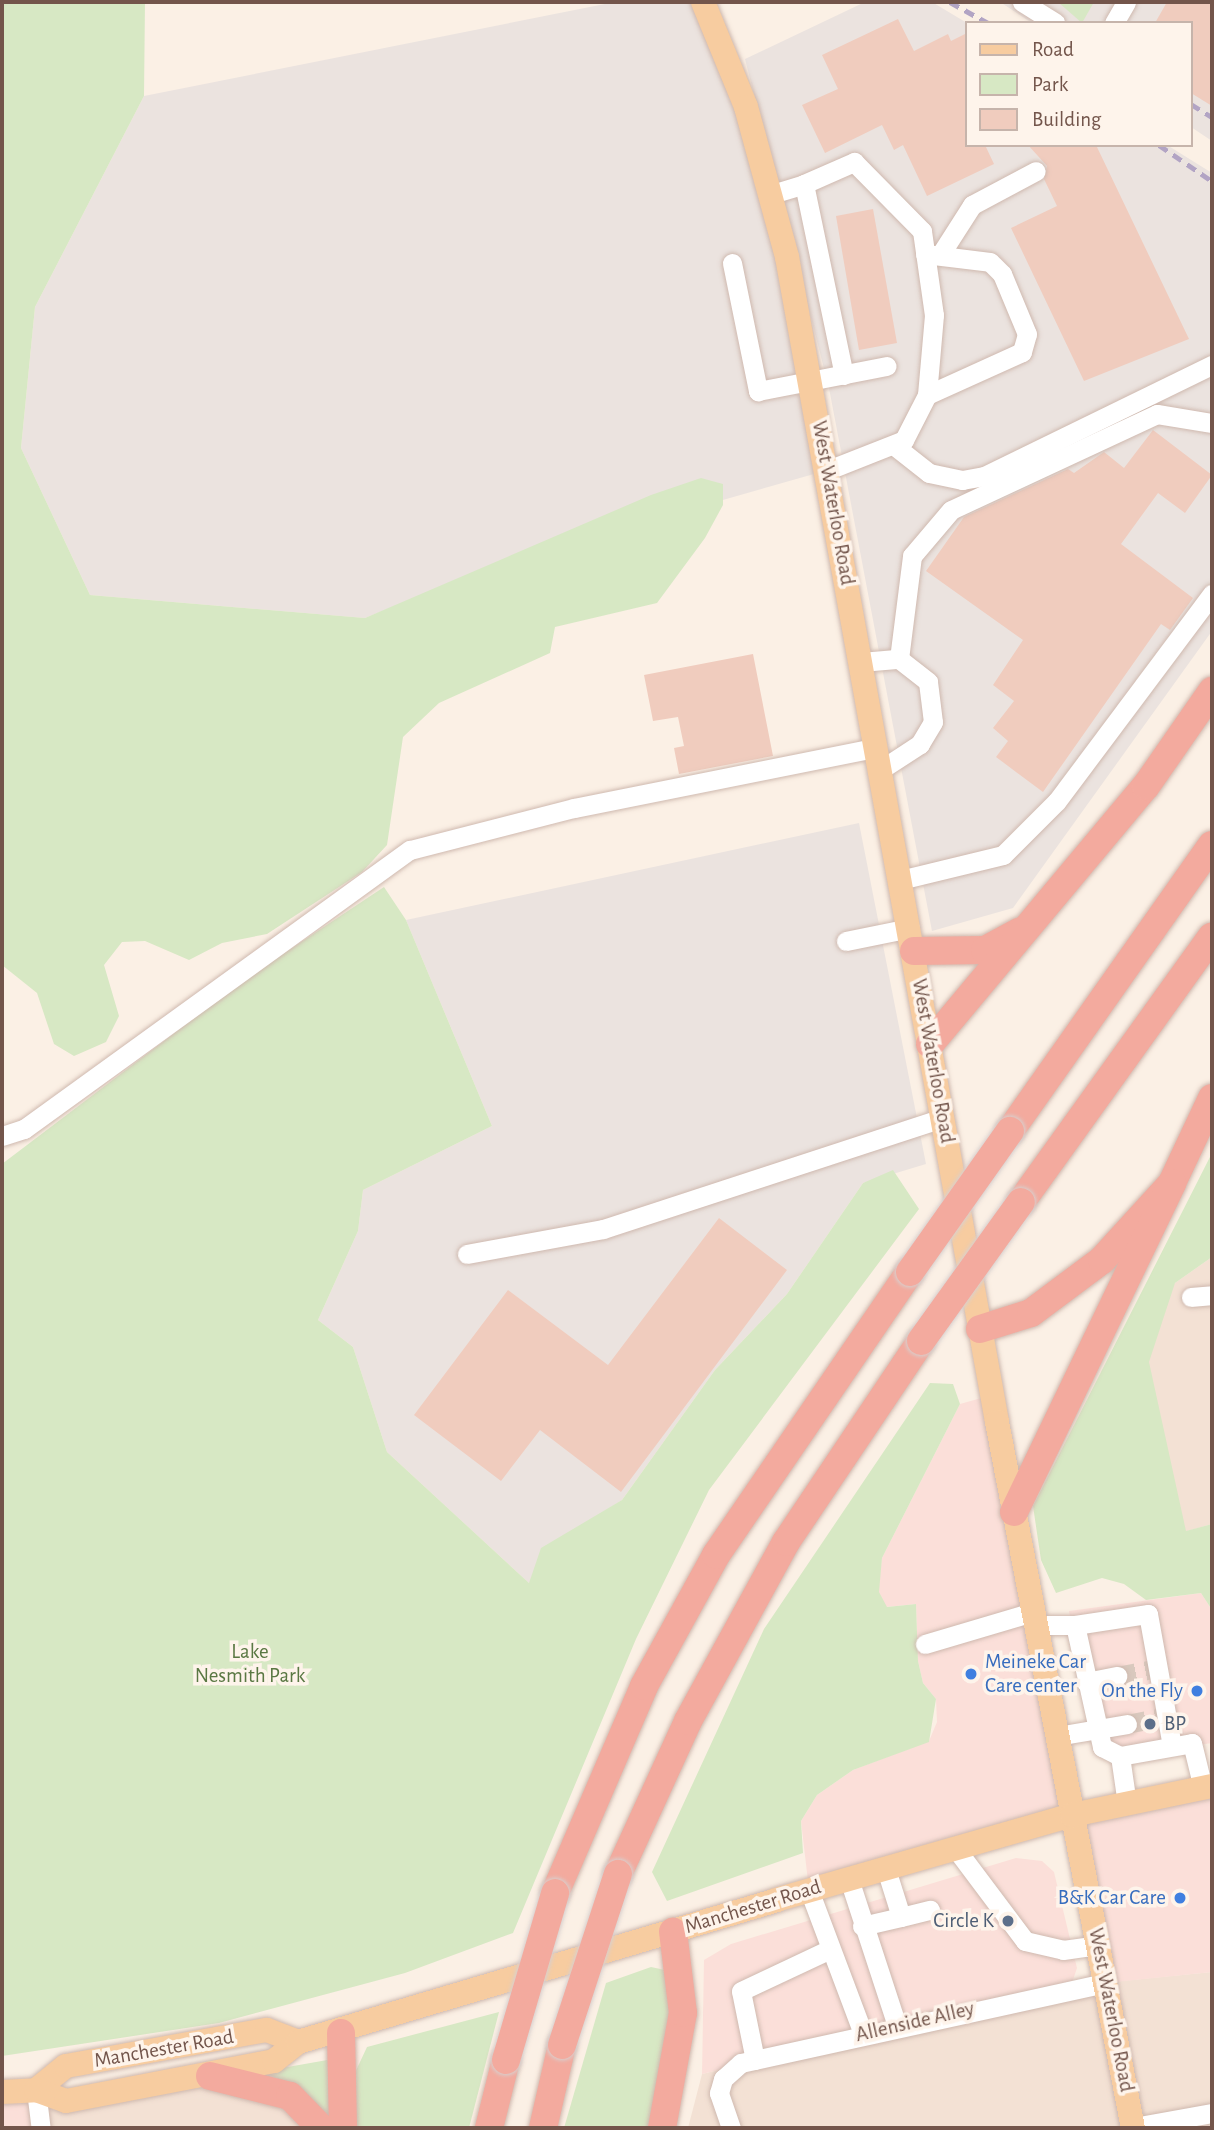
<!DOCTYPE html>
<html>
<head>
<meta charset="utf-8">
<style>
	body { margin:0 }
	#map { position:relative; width:1214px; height:2130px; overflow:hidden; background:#fbf0e5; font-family:"Alegreya Sans",sans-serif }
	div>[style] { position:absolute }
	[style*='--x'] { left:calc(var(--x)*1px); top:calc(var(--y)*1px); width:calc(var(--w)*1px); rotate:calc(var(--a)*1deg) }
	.residential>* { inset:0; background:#f3e1d4 }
	.commercial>* { inset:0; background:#fbdfd9 }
	.industrial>* { inset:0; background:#ebe3df }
	.green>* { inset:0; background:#d7e8c4 }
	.building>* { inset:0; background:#f0ccbe }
	.minor-tunnel>* { height:19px; margin-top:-9.5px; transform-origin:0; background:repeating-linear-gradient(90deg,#d9c9be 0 19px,transparent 0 29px) }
	.roads { filter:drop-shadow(0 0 2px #cfb9af) drop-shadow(0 0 2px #cfb9af) }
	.minor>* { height:19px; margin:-9.5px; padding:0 9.5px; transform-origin:9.5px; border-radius:9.5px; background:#fff }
	.major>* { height:24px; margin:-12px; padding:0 12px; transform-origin:12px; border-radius:12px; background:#f7cca0 }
	.highway>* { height:28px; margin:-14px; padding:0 14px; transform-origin:14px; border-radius:14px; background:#f3aa9e }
	.rail>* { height:5px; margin-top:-2.5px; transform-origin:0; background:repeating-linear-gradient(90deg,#b2a4c4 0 10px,transparent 0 17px) }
	.bridges { filter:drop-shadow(0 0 2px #d8cfcd) drop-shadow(0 0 2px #d8cfcd) }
	.highway-bridge>* { height:28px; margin:-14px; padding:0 14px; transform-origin:14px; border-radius:14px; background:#f3aa9e }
	.dots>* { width:19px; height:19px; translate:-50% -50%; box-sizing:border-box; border:4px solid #fef4eb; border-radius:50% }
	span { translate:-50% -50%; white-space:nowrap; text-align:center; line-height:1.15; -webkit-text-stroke:7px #fef4eb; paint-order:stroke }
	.street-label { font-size:21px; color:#73554b }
	.park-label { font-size:21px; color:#5a7843 }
	.shop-label { font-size:21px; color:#366cbe }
	.left { translate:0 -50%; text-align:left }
	.right { translate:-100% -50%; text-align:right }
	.service-label { font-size:21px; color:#4e5e75 }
	.frame { position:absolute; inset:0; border:4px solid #73554b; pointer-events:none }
	.legend { position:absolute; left:965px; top:21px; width:228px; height:126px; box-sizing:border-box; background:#fef4eb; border:2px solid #c6b4ab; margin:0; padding:9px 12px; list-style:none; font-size:21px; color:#73554b }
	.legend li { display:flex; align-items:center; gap:14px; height:35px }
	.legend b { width:35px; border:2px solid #c6b4ab }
</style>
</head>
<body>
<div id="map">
	<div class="residential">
		<div style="clip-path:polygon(1212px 1257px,1212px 1524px,1170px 1536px,1133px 1335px,1175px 1283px)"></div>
		<div style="clip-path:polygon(1212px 1972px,1212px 2128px,688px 2128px,702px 2074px,1071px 1986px)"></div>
		<div style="clip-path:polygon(210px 2076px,290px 2096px,308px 2128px,41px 2128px,36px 2090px,66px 2101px)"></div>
	</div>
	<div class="commercial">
		<div style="clip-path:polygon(992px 1395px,1072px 1815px,1212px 1786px,1212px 1972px,1106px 1983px,1072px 1815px,809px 1890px,801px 1821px,817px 1795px,853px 1770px,929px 1741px,937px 1722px,936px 1699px,923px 1683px,918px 1661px,916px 1604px,886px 1607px,878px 1592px,882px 1558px,960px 1404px)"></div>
		<div style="clip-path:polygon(1201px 1593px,1212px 1610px,1212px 1743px,1103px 1759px,1094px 1750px,1069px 1611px)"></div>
		<div style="clip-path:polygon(1016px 1858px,1042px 1861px,1054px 1872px,1077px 1968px,1071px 1986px,702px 2074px,704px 1960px,731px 1944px)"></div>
		<div style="clip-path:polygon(36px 2090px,41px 2128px,2px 2128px,2px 2092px)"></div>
	</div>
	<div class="industrial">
		<div style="clip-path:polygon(615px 2px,701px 2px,787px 257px,828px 470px,502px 563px,365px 618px,90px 595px,21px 448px,35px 307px,144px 96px)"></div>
		<div style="clip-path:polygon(865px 2px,932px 2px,967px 23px,967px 145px,1167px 145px,1212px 173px,1212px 631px,1013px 908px,932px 931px,829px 388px,745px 59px)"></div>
		<div style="clip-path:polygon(1000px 2px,1212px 2px,1212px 141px,1191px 127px,1191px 23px,1032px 23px)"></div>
		<div style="clip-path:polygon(859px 823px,926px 1164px,863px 1183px,787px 1294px,715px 1370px,622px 1500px,585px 1524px,530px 1584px,387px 1452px,353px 1347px,318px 1320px,358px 1231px,363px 1190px,492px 1126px,406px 920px)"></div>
	</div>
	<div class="green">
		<div style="clip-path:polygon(2px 2px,145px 2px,144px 96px,35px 307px,21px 448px,90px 595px,365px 618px,651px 495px,701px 478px,723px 484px,723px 505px,705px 538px,657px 603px,555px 627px,550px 653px,439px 703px,403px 737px,387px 845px,362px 872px,267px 934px,222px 943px,189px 960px,145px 941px,122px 942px,104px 965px,119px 1016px,106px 1042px,74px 1056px,54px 1044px,37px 993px,2px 965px)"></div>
		<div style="clip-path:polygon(1058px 2px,1094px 2px,1082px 23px)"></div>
		<div style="clip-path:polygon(384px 887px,406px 920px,492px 1126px,363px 1190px,358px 1231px,318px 1320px,353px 1347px,387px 1452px,529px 1583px,541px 1548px,622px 1500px,715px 1370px,787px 1294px,863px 1183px,893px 1170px,919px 1209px,709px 1490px,636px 1639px,513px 1933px,405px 1973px,219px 2023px,2px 2056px,2px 1164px,247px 978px)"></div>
		<div style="clip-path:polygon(1212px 1153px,1212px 1257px,1175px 1283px,1149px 1362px,1186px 1531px,1212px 1524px,1212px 1610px,1201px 1593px,1146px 1600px,1124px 1584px,1102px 1578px,1056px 1593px,1041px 1560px,1033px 1506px)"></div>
		<div style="clip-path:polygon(930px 1383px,953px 1384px,960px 1404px,882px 1558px,879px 1592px,887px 1607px,916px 1604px,918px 1661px,923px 1683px,936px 1699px,929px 1742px,853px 1770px,817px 1795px,801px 1821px,803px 1853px,667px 1901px,652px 1872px,764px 1629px)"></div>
		<div style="clip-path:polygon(651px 1967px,665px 1970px,672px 1990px,659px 2089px,647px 2128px,564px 2128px,606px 1983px)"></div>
		<div style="clip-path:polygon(499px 2012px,469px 2128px,351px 2128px,352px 2079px,367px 2047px)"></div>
		<div style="clip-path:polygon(333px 2059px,336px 2123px,265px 2071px)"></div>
	</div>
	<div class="building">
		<div style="clip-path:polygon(1167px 2px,1212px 2px,1212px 106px,1191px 93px,1191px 23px,1155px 23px)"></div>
		<div style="clip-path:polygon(898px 19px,914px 51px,948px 34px,951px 41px,967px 33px,967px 145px,985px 145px,994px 164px,927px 196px,903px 145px,894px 150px,882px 125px,825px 153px,802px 105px,838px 89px,822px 55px)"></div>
		<div style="clip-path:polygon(1028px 145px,1096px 145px,1189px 339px,1084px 381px,1011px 228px,1057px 206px,1044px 179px,1047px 166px)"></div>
		<div style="clip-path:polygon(873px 209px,897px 343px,859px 350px,836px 216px)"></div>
		<div style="clip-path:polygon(1153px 430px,1212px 475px,1185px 513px,1158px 493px,1121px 544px,1193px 598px,1170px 630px,1161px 624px,1043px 792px,996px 757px,1008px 741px,993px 728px,1014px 701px,993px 685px,1023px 640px,926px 571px,964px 517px,1068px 469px,1074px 473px,1104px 452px,1124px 468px)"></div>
		<div style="clip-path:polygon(753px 654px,773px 756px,679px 774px,674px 748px,684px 746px,678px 717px,653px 721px,644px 675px)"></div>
		<div style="clip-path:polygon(719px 1218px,787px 1270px,621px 1492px,540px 1430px,501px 1481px,414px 1415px,508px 1290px,608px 1365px)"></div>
	</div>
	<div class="minor-tunnel">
		<div style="--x:1117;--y:1676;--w:33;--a:-11"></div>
		<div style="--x:1127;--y:1724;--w:32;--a:-11"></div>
	</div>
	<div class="roads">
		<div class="minor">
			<div style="--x:1022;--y:2;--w:39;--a:32"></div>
			<div style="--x:1114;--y:23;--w:24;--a:-60"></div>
			<div style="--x:804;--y:184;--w:55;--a:-23.7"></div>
			<div style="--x:854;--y:162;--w:97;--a:45.4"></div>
			<div style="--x:922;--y:231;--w:85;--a:81.9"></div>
			<div style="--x:934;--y:315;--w:80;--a:95"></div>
			<div style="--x:927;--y:395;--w:51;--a:117.1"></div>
			<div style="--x:904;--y:440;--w:82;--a:158.5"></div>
			<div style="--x:772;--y:194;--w:34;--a:-17"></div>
			<div style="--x:804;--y:184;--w:195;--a:78.2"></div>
			<div style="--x:942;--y:252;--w:56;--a:-57.4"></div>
			<div style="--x:972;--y:205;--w:72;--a:-28"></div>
			<div style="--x:925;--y:254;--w:65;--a:7"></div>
			<div style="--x:990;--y:262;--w:17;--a:45"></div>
			<div style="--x:1002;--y:274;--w:65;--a:67.4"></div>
			<div style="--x:1027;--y:334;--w:19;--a:106"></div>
			<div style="--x:1022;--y:352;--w:104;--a:155.6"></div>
			<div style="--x:732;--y:263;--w:131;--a:78.5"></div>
			<div style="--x:758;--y:391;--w:131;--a:-11"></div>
			<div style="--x:896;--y:447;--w:42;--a:38.2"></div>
			<div style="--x:929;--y:473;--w:34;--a:12"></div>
			<div style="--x:962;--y:480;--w:22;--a:-10"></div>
			<div style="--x:984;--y:476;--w:254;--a:-26"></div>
			<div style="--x:899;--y:659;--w:104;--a:-82.8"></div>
			<div style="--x:912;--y:556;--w:60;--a:-49.7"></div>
			<div style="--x:951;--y:510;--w:227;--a:-25"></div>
			<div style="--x:1157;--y:414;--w:56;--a:9.3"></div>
			<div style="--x:861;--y:662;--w:38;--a:-5"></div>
			<div style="--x:899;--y:659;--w:37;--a:38"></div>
			<div style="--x:928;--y:682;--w:40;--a:82.9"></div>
			<div style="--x:933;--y:722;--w:26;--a:121"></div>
			<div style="--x:920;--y:744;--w:51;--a:146.9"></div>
			<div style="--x:900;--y:880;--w:106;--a:-13.6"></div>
			<div style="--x:1003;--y:855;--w:76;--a:-45"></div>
			<div style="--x:1057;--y:801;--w:259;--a:-53.2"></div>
			<div style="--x:846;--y:941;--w:65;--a:-11.5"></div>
			<div style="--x:2;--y:1136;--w:23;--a:-18"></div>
			<div style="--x:24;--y:1129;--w:476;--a:-35.9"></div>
			<div style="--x:410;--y:850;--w:169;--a:-14.4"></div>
			<div style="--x:574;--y:808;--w:306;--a:-11.3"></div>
			<div style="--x:467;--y:1254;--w:138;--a:-10.4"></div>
			<div style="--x:603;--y:1229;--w:358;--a:-18.1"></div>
			<div style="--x:1191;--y:1297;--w:21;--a:-5"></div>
			<div style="--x:1035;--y:1625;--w:40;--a:0"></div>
			<div style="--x:1075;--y:1625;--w:125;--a:77.5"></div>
			<div style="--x:1102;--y:1747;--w:20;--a:27"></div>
			<div style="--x:1120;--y:1756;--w:73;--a:-10.2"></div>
			<div style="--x:1192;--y:1743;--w:46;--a:76.3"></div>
			<div style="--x:1075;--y:1625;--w:74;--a:-8.6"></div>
			<div style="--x:1148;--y:1614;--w:134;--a:79.7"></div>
			<div style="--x:925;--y:1644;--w:113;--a:-16.5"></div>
			<div style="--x:1086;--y:1682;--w:32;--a:-11"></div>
			<div style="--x:1057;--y:1736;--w:71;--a:-9.7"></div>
			<div style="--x:1120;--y:1756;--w:49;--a:81.7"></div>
			<div style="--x:956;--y:1849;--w:115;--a:53.1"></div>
			<div style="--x:1025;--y:1941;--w:39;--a:13"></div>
			<div style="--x:1063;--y:1950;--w:35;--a:-8"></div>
			<div style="--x:886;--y:1869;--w:50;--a:72.6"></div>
			<div style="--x:901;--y:1917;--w:30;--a:-14"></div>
			<div style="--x:849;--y:1879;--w:155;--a:71.9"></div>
			<div style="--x:809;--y:1890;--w:154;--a:69.4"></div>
			<div style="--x:862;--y:1926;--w:40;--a:-13"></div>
			<div style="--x:755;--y:2060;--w:70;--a:-101.5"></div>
			<div style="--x:741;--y:1991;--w:96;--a:-25.2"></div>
			<div style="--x:36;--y:2090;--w:38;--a:83"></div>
			<div style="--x:731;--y:2128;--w:37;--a:-109"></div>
			<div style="--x:719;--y:2093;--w:15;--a:-74"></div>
			<div style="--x:723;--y:2079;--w:24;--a:-42"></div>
			<div style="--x:741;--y:2063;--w:374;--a:-12.4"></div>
			<div style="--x:1129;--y:2128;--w:84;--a:-10.2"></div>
		</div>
		<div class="major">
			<div style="--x:703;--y:2;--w:113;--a:67.7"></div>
			<div style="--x:746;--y:107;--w:156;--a:74.7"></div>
			<div style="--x:787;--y:257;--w:1184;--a:79.78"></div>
			<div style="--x:997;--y:1422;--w:719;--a:79.1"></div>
			<div style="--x:36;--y:2090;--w:38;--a:-39"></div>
			<div style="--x:66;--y:2066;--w:204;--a:-10.2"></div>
			<div style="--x:267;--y:2030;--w:33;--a:21"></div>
			<div style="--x:2;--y:2092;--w:34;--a:-3"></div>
			<div style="--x:36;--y:2090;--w:32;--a:20"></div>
			<div style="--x:66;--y:2101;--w:212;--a:-10.9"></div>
			<div style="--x:274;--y:2061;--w:31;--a:-38"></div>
			<div style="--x:298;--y:2042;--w:499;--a:-16.5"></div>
			<div style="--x:776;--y:1900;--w:308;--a:-16"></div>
			<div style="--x:1072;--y:1815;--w:143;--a:-11.7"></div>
		</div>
		<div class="highway">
			<div style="--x:914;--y:951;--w:71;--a:-0.8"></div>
			<div style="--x:985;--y:950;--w:40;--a:-28"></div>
			<div style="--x:930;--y:1044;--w:336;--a:-50.1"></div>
			<div style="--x:1146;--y:786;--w:116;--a:-55.2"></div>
			<div style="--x:1010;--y:1131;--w:350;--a:-54.8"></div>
			<div style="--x:1021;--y:1202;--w:327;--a:-54.3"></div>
			<div style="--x:980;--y:1329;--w:53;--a:-17.4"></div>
			<div style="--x:1031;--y:1313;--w:89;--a:-36.7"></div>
			<div style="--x:1102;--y:1260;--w:104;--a:-47.7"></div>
			<div style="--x:1172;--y:1183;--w:94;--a:-64.8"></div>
			<div style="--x:1014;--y:1512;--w:365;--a:-64.3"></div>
			<div style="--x:618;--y:1874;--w:168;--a:-65.4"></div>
			<div style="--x:688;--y:1721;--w:204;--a:-61.3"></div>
			<div style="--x:786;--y:1542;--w:242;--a:-56.1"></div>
			<div style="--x:555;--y:1893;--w:225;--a:-66.7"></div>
			<div style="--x:644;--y:1686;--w:149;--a:-61.2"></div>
			<div style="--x:716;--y:1555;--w:343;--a:-55.6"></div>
			<div style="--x:341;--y:2033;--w:95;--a:88.8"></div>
			<div style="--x:210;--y:2076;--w:82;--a:14"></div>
			<div style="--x:290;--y:2096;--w:45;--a:45.9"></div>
			<div style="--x:489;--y:2128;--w:70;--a:-76"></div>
			<div style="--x:543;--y:2128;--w:85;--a:-77.1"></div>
			<div style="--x:662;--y:2128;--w:117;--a:-79.7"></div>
			<div style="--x:683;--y:2013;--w:82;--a:-97"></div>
		</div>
	</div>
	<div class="rail">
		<div style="--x:950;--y:2;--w:43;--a:28.9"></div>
		<div style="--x:1191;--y:104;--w:25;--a:32"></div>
		<div style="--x:1159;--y:145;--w:64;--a:34.2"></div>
	</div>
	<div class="bridges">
		<div class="highway-bridge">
			<div style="--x:910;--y:1272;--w:173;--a:-54.7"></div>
			<div style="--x:921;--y:1341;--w:171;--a:-54.3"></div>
			<div style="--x:562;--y:2045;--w:180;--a:-71.9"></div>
			<div style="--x:506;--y:2060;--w:174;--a:-73.6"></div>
		</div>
	</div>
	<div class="dots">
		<div style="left:971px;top:1674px;background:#3f7fe0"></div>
		<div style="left:1197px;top:1691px;background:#3f7fe0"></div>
		<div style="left:1150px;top:1724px;background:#5c6f8a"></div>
		<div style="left:1180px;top:1898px;background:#3f7fe0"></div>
		<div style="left:1008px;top:1921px;background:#5c6f8a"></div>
	</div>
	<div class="street-label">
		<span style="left:833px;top:503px;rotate:80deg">West Waterloo Road</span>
		<span style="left:933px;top:1061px;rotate:80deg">West Waterloo Road</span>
		<span style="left:753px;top:1907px;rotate:-17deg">Manchester Road</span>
		<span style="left:1111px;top:2010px;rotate:79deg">West Waterloo Road</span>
		<span style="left:915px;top:2022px;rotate:-13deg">Allenside Alley</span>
		<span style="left:164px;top:2049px;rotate:-10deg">Manchester Road</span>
	</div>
	<div class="park-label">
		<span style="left:250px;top:1664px">Lake<br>Nesmith Park</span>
	</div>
	<div class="shop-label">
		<span class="left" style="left:985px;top:1674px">Meineke Car<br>Care center</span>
		<span class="right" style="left:1183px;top:1691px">On the Fly</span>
		<span class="right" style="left:1166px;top:1898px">B&amp;K Car Care</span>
	</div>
	<div class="service-label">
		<span class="left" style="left:1164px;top:1724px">BP</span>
		<span class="right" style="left:994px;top:1921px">Circle K</span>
	</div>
	<div class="frame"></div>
	<ul class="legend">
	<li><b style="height:9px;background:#f7cca0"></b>Road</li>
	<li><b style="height:19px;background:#d7e8c4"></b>Park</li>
	<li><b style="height:19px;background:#f0ccbe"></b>Building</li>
	</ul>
</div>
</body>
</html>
